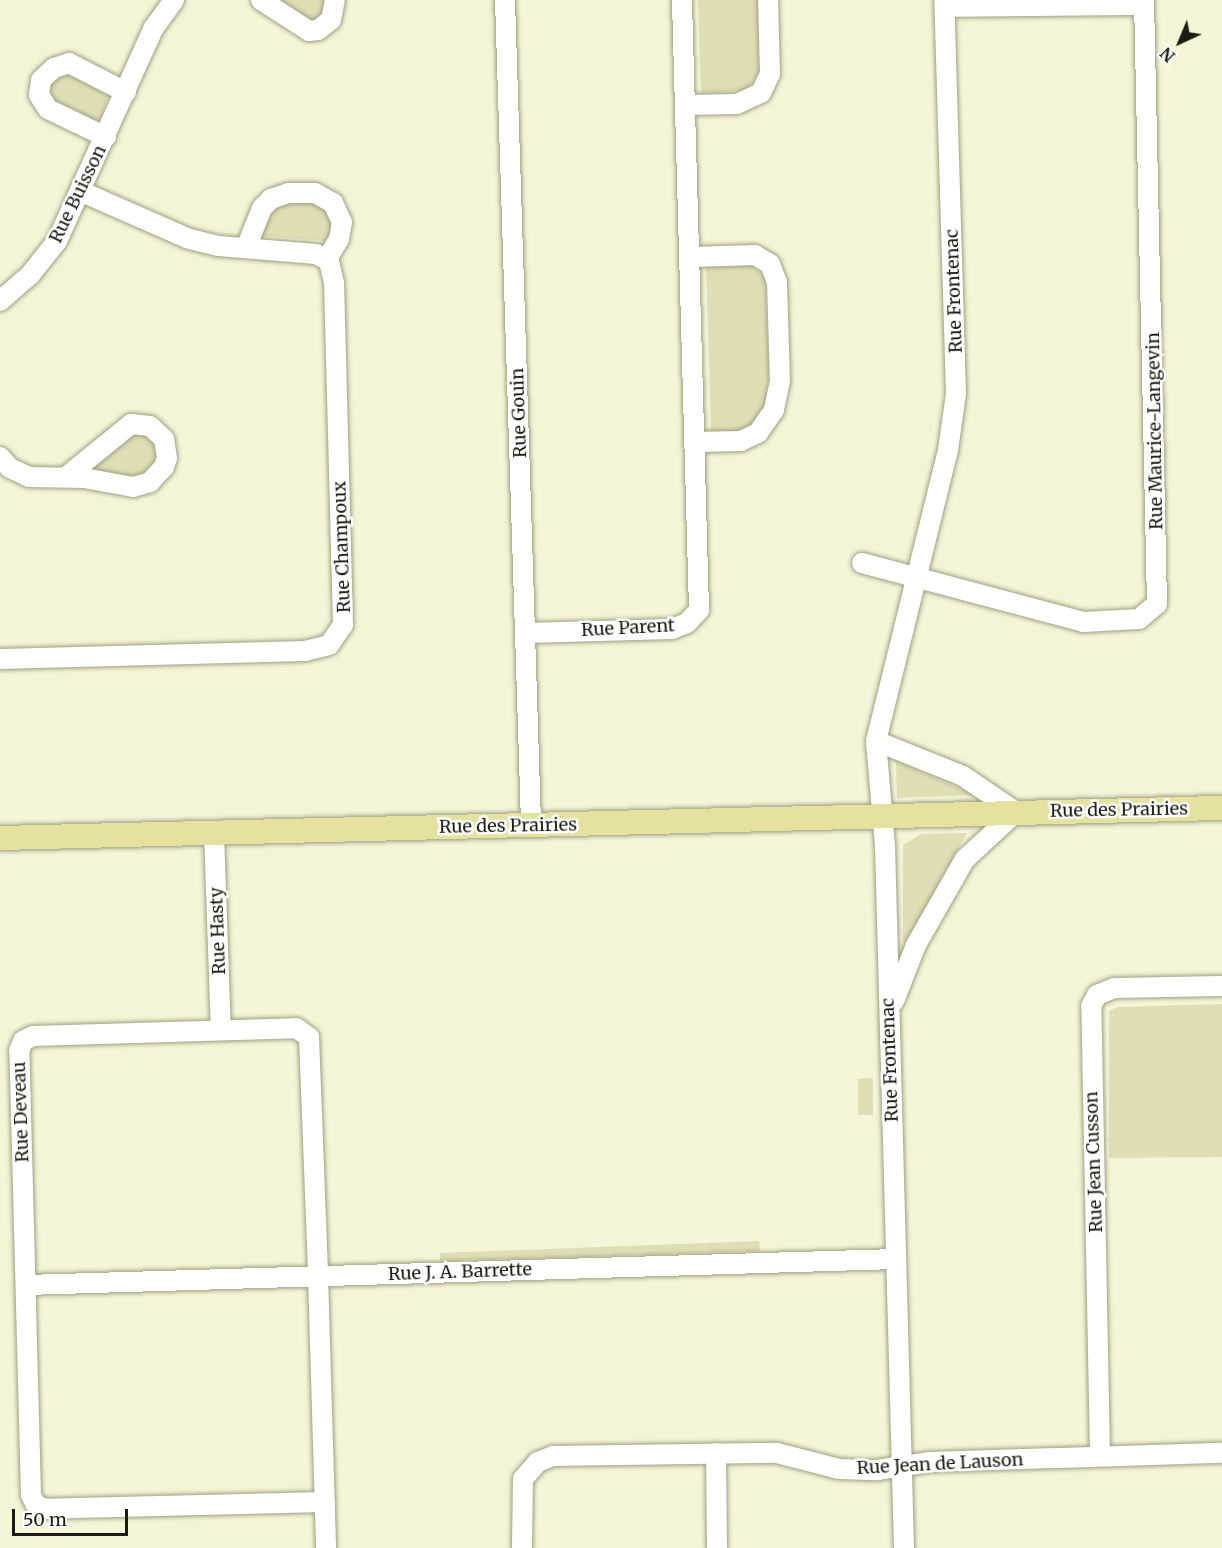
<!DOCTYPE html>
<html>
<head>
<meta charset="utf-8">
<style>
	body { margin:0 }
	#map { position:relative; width:1222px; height:1548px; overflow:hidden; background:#f5f5d7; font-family:Merriweather,serif }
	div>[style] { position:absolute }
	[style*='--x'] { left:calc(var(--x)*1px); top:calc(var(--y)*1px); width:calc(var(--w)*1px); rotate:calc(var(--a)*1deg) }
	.green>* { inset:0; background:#dfdeb4 }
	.roads { filter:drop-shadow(0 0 2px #9f9f83) drop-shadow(0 0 2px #9f9f83) }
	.minor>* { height:20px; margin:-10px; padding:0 10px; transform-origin:10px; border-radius:10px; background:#fff }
	.major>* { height:24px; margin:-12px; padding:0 12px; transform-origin:12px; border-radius:12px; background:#e5e2a0 }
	span { translate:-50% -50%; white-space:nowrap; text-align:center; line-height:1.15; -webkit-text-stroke:5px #fff; paint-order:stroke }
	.street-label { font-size:18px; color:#1c1b11 }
	.north { position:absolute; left:1150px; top:12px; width:60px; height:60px; -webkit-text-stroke:4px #fff; paint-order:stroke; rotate:224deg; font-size:16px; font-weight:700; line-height:24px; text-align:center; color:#1c1b11 }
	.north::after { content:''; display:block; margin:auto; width:21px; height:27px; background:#1c1b11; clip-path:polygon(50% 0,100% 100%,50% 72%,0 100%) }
	.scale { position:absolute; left:12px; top:1509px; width:116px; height:27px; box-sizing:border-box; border:3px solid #1c1b11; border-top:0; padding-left:8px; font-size:18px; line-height:21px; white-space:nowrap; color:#1c1b11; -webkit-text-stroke:4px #fff; paint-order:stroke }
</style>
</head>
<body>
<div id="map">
	<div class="green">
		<div style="clip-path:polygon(276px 0,327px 0,322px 19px,310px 22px)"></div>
		<div style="clip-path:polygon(698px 0,758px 0,759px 72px,747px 90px,701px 94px)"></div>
		<div style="clip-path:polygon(69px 73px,108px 96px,100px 119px,92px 121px,53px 104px,48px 97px,49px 84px)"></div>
		<div style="clip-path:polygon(315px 202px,324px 207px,334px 222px,328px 241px,262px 236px,273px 209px,283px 203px)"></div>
		<div style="clip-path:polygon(752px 266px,765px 277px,769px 369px,765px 405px,756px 423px,740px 431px,711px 431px,706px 267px)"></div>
		<div style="clip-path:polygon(144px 432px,155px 440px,157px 460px,139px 478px,91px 470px,131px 433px)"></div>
		<div style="clip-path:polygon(896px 761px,971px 793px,972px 795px,897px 798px)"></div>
		<div style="clip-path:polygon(967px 833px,907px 941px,903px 941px,903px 845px,921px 834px)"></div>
		<div style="clip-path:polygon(1222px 1004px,1222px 1157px,1109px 1158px,1109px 1141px,1094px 1141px,1109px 1140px,1109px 1011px,1118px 1007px)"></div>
		<div style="clip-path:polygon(873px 1078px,873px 1115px,858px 1115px,858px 1079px)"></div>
		<div style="clip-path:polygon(759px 1241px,760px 1251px,440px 1261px,440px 1253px)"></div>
	</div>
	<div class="roads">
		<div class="minor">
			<div style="--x:261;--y:0;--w:57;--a:32.9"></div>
			<div style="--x:309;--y:31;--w:9;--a:-6"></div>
			<div style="--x:318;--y:30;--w:16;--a:-38"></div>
			<div style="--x:331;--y:20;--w:20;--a:-79"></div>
			<div style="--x:505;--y:0;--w:825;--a:88.19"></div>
			<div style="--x:945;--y:7;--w:199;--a:-0.6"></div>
			<div style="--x:685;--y:105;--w:52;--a:-1.1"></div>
			<div style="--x:737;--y:104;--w:26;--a:-25"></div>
			<div style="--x:761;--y:93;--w:21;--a:-65"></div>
			<div style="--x:770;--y:74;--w:74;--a:-91.5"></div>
			<div style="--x:106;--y:137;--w:64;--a:-154.2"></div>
			<div style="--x:48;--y:109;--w:17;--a:-123"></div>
			<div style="--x:39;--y:95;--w:15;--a:-82"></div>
			<div style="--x:41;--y:80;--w:18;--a:-43"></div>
			<div style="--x:54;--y:68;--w:16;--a:-18"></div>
			<div style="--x:69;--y:63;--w:64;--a:27"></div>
			<div style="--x:246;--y:248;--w:43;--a:-68.2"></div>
			<div style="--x:262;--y:208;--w:13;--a:-45"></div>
			<div style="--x:271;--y:199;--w:18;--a:-19"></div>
			<div style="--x:288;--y:193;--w:27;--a:0"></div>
			<div style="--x:315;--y:193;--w:21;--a:29"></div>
			<div style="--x:333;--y:203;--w:21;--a:65"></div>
			<div style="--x:342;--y:222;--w:17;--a:100"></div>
			<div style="--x:339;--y:239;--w:23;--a:121"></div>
			<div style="--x:691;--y:257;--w:64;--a:-1.8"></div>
			<div style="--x:755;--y:255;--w:17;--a:31"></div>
			<div style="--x:770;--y:264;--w:19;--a:69"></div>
			<div style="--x:777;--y:282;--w:99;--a:88.3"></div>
			<div style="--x:780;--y:381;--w:30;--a:102"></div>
			<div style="--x:774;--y:410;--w:28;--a:125"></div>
			<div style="--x:758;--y:433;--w:19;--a:155"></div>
			<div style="--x:741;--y:441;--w:46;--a:178.8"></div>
			<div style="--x:0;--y:301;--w:40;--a:-41"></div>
			<div style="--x:30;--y:275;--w:43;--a:-51.5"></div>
			<div style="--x:57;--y:241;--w:233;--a:-65.6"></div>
			<div style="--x:153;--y:29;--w:36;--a:-54"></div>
			<div style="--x:0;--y:457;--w:15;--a:48"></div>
			<div style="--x:10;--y:468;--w:21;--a:25"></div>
			<div style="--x:29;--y:477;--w:55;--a:1"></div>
			<div style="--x:84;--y:478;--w:50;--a:10.4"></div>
			<div style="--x:133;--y:487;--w:18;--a:-16"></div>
			<div style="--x:150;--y:482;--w:21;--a:-47"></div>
			<div style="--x:164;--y:467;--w:9;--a:-72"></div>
			<div style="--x:167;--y:458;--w:19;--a:-99"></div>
			<div style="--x:164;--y:439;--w:19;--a:-137"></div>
			<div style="--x:150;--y:426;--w:19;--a:-174"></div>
			<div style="--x:131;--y:424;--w:84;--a:140.8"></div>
			<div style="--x:862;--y:563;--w:229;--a:14.9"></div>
			<div style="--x:1083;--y:622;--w:56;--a:-3.1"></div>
			<div style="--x:1139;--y:619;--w:23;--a:-40"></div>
			<div style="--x:1157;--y:604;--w:604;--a:-91.23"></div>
			<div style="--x:526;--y:633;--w:146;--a:-1.6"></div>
			<div style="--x:672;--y:629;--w:16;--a:-22"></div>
			<div style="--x:687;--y:623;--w:18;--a:-47"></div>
			<div style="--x:699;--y:610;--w:610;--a:-91.6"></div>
			<div style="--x:0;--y:659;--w:305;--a:-1.5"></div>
			<div style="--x:305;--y:651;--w:25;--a:-14"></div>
			<div style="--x:329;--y:645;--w:24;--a:-55"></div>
			<div style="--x:343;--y:625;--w:342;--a:-91.5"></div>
			<div style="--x:334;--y:283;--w:23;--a:-103"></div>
			<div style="--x:329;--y:261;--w:15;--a:-152"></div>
			<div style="--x:316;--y:254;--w:98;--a:-175.3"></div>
			<div style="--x:218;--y:246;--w:32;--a:-166"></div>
			<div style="--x:187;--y:238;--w:115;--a:-156.3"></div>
			<div style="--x:876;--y:741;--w:94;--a:21.9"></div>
			<div style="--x:963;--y:776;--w:64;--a:34.2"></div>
			<div style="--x:1016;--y:812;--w:69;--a:137.3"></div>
			<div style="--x:965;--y:859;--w:99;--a:119.7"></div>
			<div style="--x:916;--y:945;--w:60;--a:111.4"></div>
			<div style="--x:214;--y:833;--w:196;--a:88"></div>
			<div style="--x:26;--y:1285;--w:869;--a:-1.71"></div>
			<div style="--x:716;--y:1453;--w:95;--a:89.4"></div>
			<div style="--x:1100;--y:1456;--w:450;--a:-91.1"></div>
			<div style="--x:1091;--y:1006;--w:13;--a:-61"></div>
			<div style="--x:1097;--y:995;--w:18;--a:-22"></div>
			<div style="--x:1114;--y:988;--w:108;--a:-1.1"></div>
			<div style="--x:325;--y:1502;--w:280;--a:178.6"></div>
			<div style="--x:45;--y:1509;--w:10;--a:-156"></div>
			<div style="--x:36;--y:1505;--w:11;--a:-117"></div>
			<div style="--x:31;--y:1495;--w:444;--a:-91.5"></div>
			<div style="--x:19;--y:1051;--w:11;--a:-68"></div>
			<div style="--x:23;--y:1041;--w:11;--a:-27"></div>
			<div style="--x:33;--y:1036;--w:263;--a:-1.7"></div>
			<div style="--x:296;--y:1028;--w:16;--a:35"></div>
			<div style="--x:309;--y:1037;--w:239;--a:87.8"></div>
			<div style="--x:318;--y:1276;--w:272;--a:88.3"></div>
			<div style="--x:522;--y:1548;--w:69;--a:-89.2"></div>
			<div style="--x:523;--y:1479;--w:23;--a:-49"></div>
			<div style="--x:538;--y:1462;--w:16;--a:-22"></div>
			<div style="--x:553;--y:1456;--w:224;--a:-0.8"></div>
			<div style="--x:777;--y:1453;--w:64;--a:14.5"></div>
			<div style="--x:839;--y:1469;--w:38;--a:2"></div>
			<div style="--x:877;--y:1470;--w:54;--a:-8.6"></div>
			<div style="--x:930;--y:1462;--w:292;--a:-1.8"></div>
			<div style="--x:904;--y:1548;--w:702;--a:-91.55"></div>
			<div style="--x:885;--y:846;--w:105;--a:-94.9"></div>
			<div style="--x:876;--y:741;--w:300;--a:-76.1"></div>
			<div style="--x:948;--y:450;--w:57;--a:-81.9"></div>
			<div style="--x:956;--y:394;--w:394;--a:-91.7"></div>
		</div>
		<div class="major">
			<div style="--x:0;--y:838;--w:1222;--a:-1.41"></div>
		</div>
	</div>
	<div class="street-label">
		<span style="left:78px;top:194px;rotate:-64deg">Rue Buisson</span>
		<span style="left:954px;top:291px;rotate:-92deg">Rue Frontenac</span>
		<span style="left:519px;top:413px;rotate:-92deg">Rue Gouin</span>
		<span style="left:1155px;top:431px;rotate:-91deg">Rue Maurice-Langevin</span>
		<span style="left:342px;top:547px;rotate:-92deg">Rue Champoux</span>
		<span style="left:628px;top:628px;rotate:-3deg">Rue Parent</span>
		<span style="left:1119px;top:810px;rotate:-1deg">Rue des Prairies</span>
		<span style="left:508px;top:826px;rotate:-1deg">Rue des Prairies</span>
		<span style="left:218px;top:931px;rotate:-92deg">Rue Hasty</span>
		<span style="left:890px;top:1060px;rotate:-92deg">Rue Frontenac</span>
		<span style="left:21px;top:1112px;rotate:-92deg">Rue Deveau</span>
		<span style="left:1094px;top:1162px;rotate:-92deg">Rue Jean Cusson</span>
		<span style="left:460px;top:1272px;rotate:-2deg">Rue J. A. Barrette</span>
		<span style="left:940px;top:1464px;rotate:-3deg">Rue Jean de Lauson</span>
	</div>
	<div class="north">N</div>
	<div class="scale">50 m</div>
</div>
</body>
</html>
